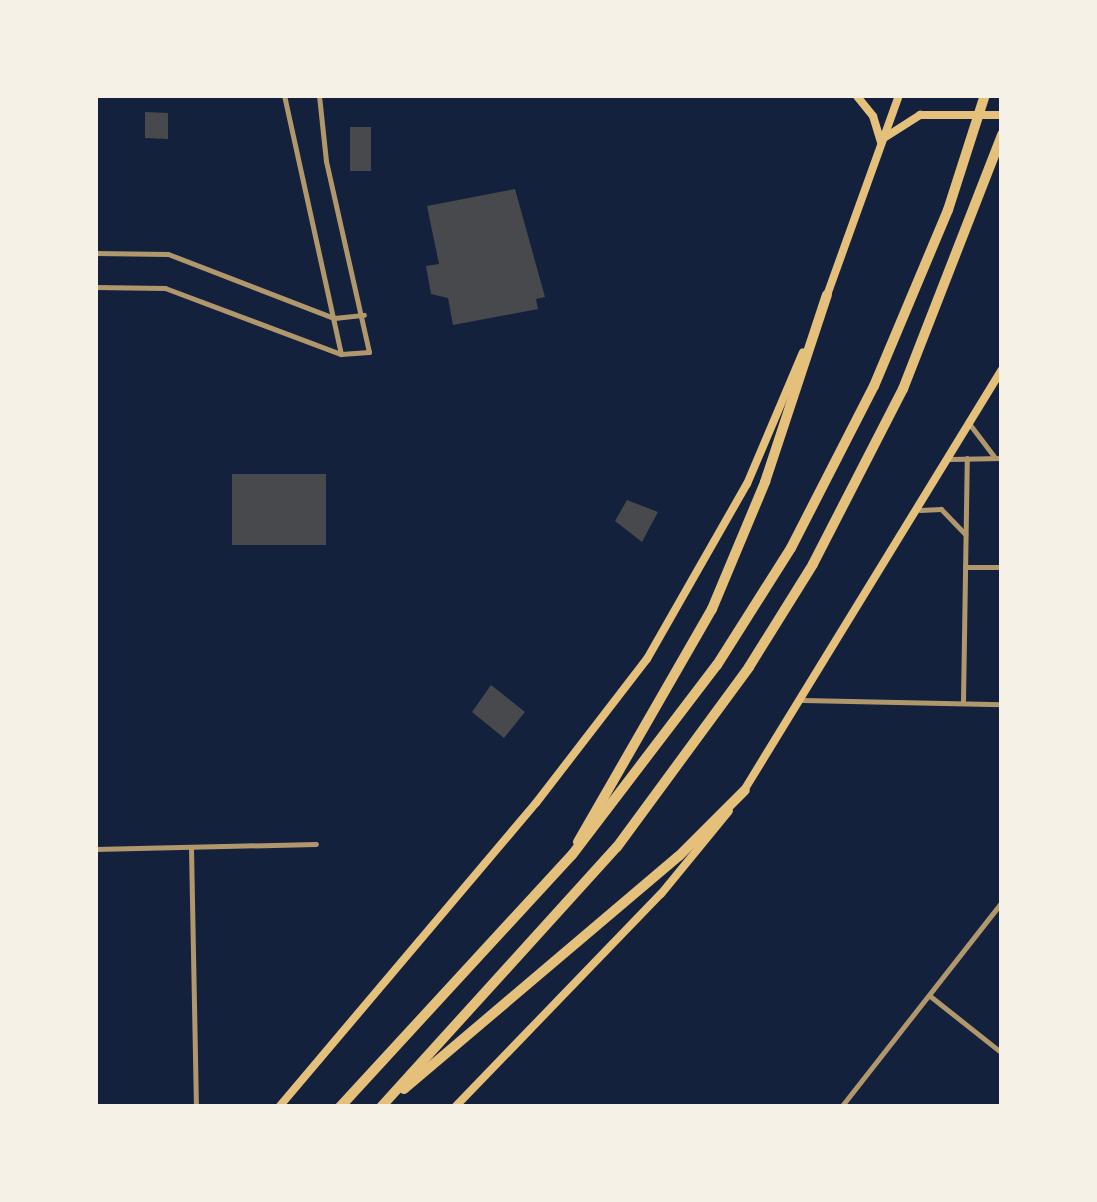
<!DOCTYPE html>
<html>
<head>
<meta charset="utf-8">
<style>
	body { margin:0 }
	#map { position:relative; width:1097px; height:1202px; overflow:hidden; background:#14213d; font-family:Quicksand,sans-serif }
	div>[style] { position:absolute }
	[style*='--x'] { left:calc(var(--x)*1px); top:calc(var(--y)*1px); width:calc(var(--w)*1px); rotate:calc(var(--a)*1deg) }
	.building>* { inset:0; background:#48494c }
	.minor>* { height:5px; margin:-2.5px; padding:0 2.5px; transform-origin:2.5px; border-radius:2.5px; background:#b1986c }
	.secondary>* { height:8px; margin:-4px; padding:0 4px; transform-origin:4px; border-radius:4px; background:#e5c07b }
	.motorway>* { height:10px; margin:-5px; padding:0 5px; transform-origin:5px; border-radius:5px; background:#e5c07b }
	span { translate:-50% -50%; white-space:nowrap; text-align:center; line-height:1.15; -webkit-text-stroke:8px #f6f1e7; paint-order:stroke }
	.frame { position:absolute; inset:0; border:98px solid #f6f1e7; pointer-events:none }
</style>
</head>
<body>
<div id="map">
	<div class="building">
		<div style="clip-path:polygon(145px 112px,168px 113px,168px 139px,145px 138px)"></div>
		<div style="clip-path:polygon(350px 127px,371px 127px,371px 171px,350px 171px)"></div>
		<div style="clip-path:polygon(515px 189px,545px 297px,536px 299px,538px 309px,453px 325px,448px 298px,431px 294px,426px 266px,439px 264px,427px 206px)"></div>
		<div style="clip-path:polygon(232px 474px,326px 474px,326px 545px,232px 545px)"></div>
		<div style="clip-path:polygon(627px 500px,658px 512px,642px 542px,615px 521px)"></div>
		<div style="clip-path:polygon(491px 685px,525px 712px,504px 738px,472px 712px)"></div>
	</div>
	<div class="minor">
		<div style="--x:284;--y:95;--w:265;--a:77.6"></div>
		<div style="--x:95;--y:253;--w:73;--a:0.8"></div>
		<div style="--x:168;--y:254;--w:178;--a:21.1"></div>
		<div style="--x:334;--y:318;--w:30;--a:-6"></div>
		<div style="--x:95;--y:287;--w:70;--a:0.8"></div>
		<div style="--x:165;--y:288;--w:188;--a:20.6"></div>
		<div style="--x:341;--y:354;--w:28;--a:-4"></div>
		<div style="--x:369;--y:352;--w:196;--a:-102.7"></div>
		<div style="--x:326;--y:161;--w:66;--a:-96.1"></div>
		<div style="--x:971;--y:426;--w:38;--a:53"></div>
		<div style="--x:950;--y:459;--w:52;--a:-1.1"></div>
		<div style="--x:920;--y:510;--w:21;--a:-3"></div>
		<div style="--x:941;--y:509;--w:35;--a:46"></div>
		<div style="--x:965;--y:567;--w:37;--a:0"></div>
		<div style="--x:803;--y:700;--w:199;--a:1.2"></div>
		<div style="--x:963;--y:701;--w:243;--a:-89.1"></div>
		<div style="--x:191;--y:848;--w:259;--a:88.9"></div>
		<div style="--x:95;--y:849;--w:221;--a:-1.3"></div>
		<div style="--x:930;--y:996;--w:92;--a:38.4"></div>
		<div style="--x:841;--y:1107;--w:261;--a:-51.9"></div>
	</div>
	<div class="secondary">
		<div style="--x:856;--y:95;--w:27;--a:51"></div>
		<div style="--x:873;--y:116;--w:27;--a:73"></div>
		<div style="--x:884;--y:138;--w:43;--a:-32.6"></div>
		<div style="--x:920;--y:115;--w:82;--a:0"></div>
		<div style="--x:826;--y:298;--w:216;--a:-70.2"></div>
		<div style="--x:743;--y:792;--w:495;--a:-58.5"></div>
		<div style="--x:279;--y:1107;--w:398;--a:-49.8"></div>
		<div style="--x:536;--y:803;--w:182;--a:-52.4"></div>
		<div style="--x:647;--y:659;--w:202;--a:-60.3"></div>
		<div style="--x:747;--y:484;--w:143;--a:-67"></div>
		<div style="--x:455;--y:1107;--w:296;--a:-46"></div>
		<div style="--x:661;--y:894;--w:107;--a:-50.7"></div>
	</div>
	<div class="motorway">
		<div style="--x:578;--y:842;--w:269;--a:-60.1"></div>
		<div style="--x:712;--y:609;--w:138;--a:-67.3"></div>
		<div style="--x:765;--y:482;--w:197;--a:-71.7"></div>
		<div style="--x:404;--y:1089;--w:360;--a:-40.3"></div>
		<div style="--x:679;--y:856;--w:93;--a:-45"></div>
		<div style="--x:340;--y:1107;--w:343;--a:-47.4"></div>
		<div style="--x:572;--y:855;--w:239;--a:-52.7"></div>
		<div style="--x:717;--y:665;--w:138;--a:-57.7"></div>
		<div style="--x:791;--y:548;--w:182;--a:-62.9"></div>
		<div style="--x:874;--y:386;--w:191;--a:-67.2"></div>
		<div style="--x:948;--y:210;--w:121;--a:-72.2"></div>
		<div style="--x:381;--y:1107;--w:351;--a:-47.8"></div>
		<div style="--x:617;--y:847;--w:223;--a:-53.7"></div>
		<div style="--x:749;--y:667;--w:121;--a:-58.1"></div>
		<div style="--x:813;--y:564;--w:197;--a:-62.8"></div>
		<div style="--x:903;--y:389;--w:273;--a:-68.7"></div>
	</div>
	<div class="frame"></div>
</div>
</body>
</html>
